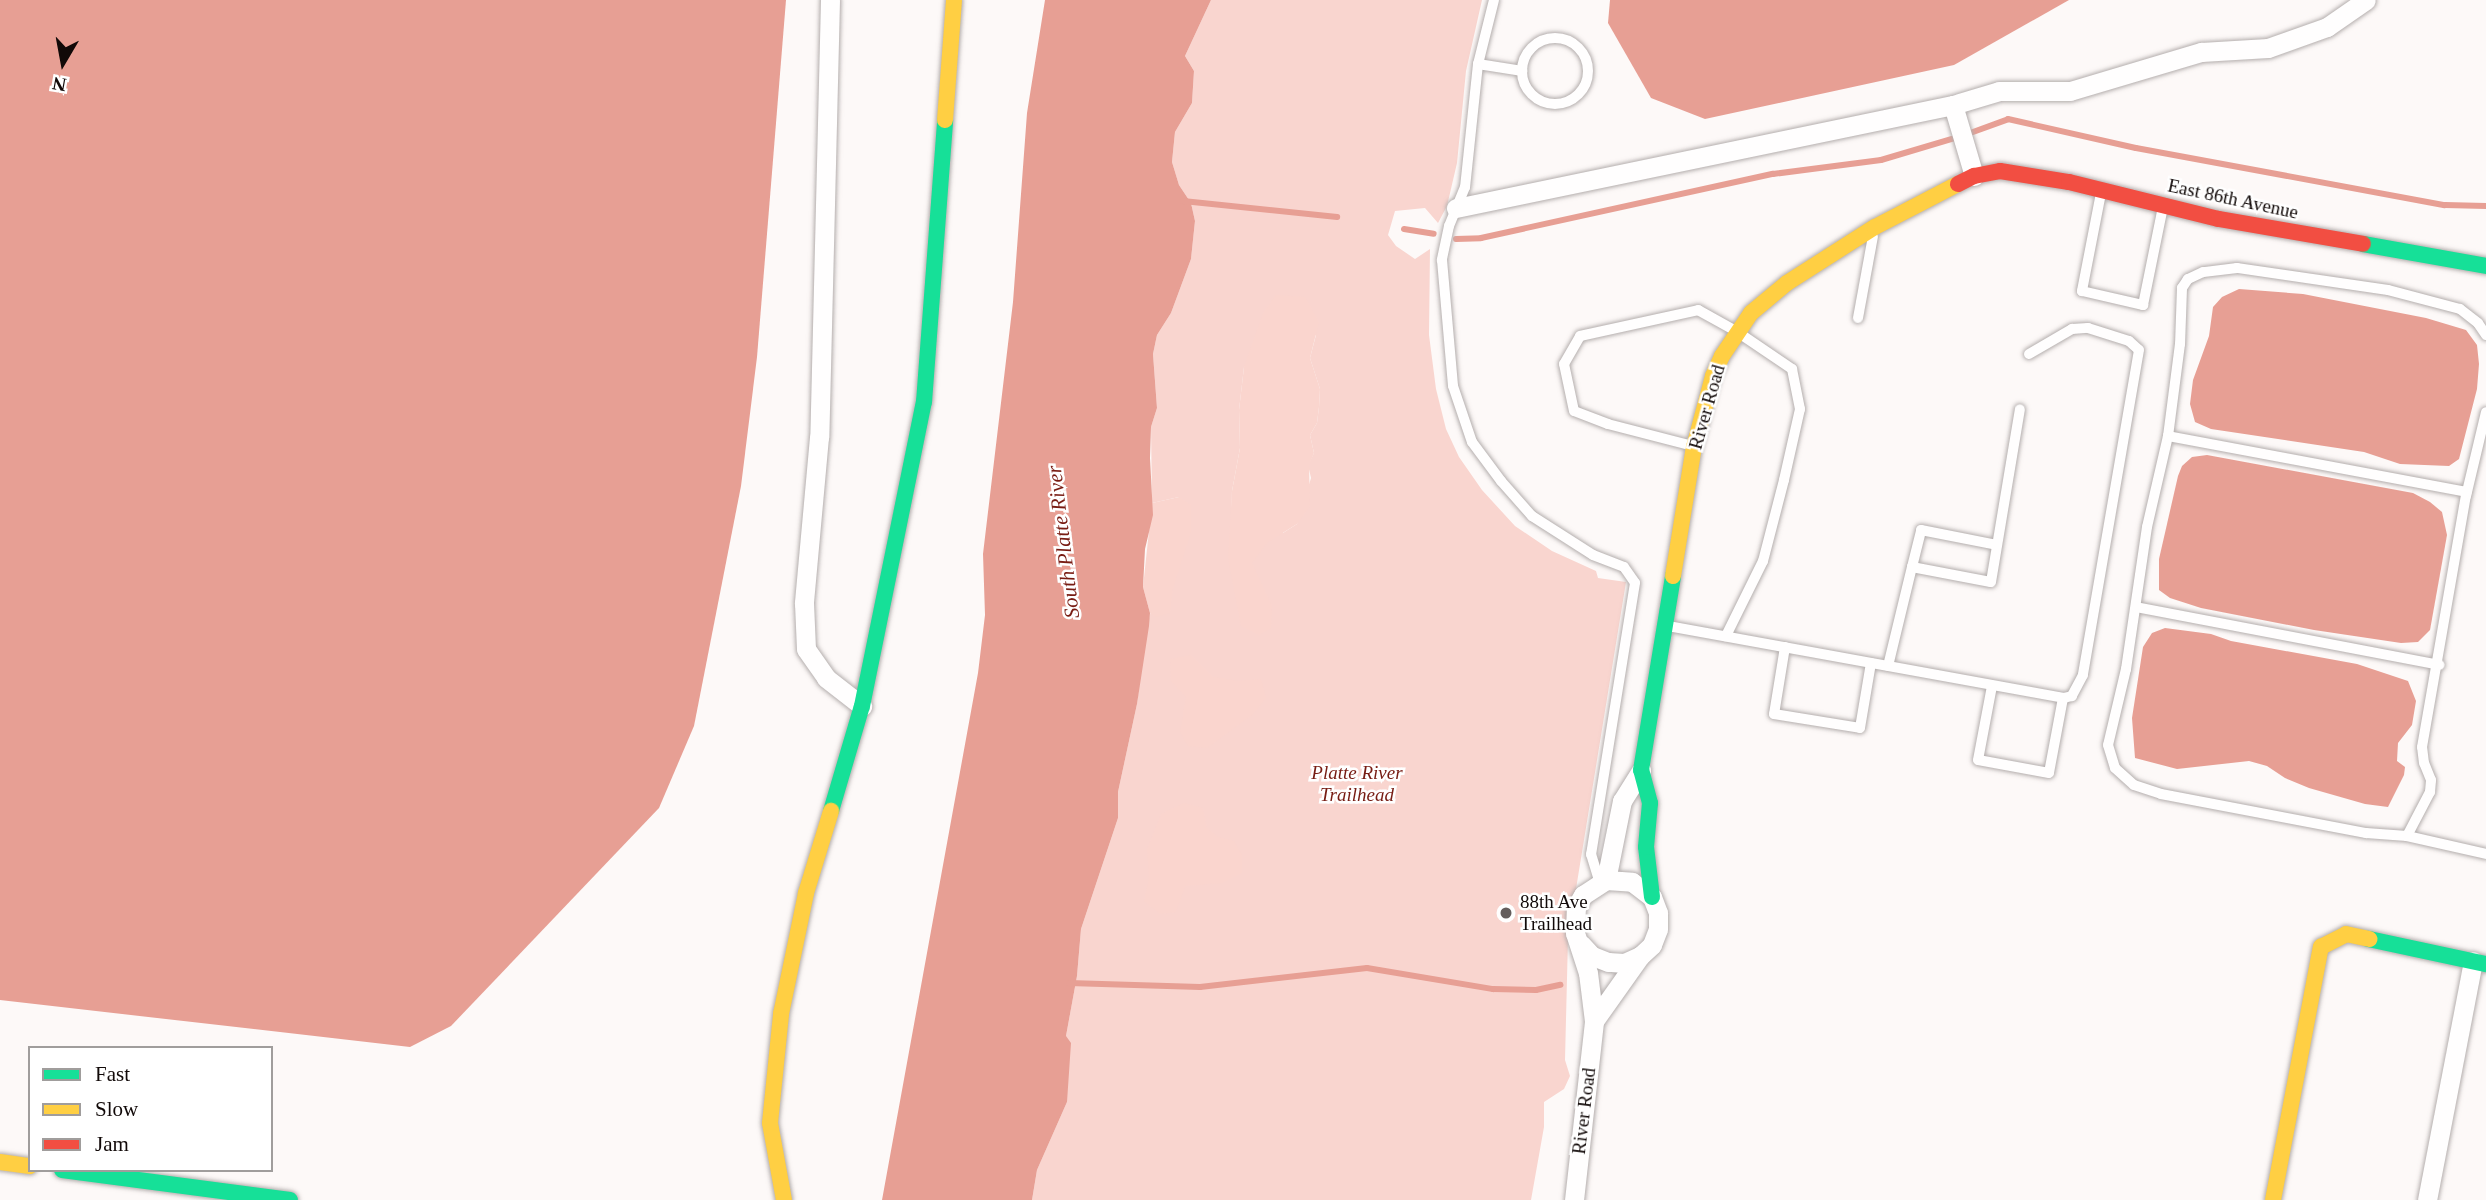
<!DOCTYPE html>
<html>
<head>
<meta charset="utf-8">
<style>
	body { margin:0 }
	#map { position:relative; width:2486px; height:1200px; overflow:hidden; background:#fdf9f8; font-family:"Times New Roman",serif }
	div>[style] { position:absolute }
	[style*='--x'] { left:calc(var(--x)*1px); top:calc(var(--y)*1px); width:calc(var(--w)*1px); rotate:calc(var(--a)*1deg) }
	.green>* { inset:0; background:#f9d5cf }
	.forest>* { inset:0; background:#fad5ce }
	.water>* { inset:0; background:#e79f94 }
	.stream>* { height:6px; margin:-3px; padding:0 3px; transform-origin:3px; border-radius:3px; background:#e79f94 }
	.roads { filter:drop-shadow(0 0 2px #b4aead) drop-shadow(0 0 2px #b4aead) }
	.lane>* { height:10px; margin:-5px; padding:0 5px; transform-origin:5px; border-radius:5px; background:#fffefe }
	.lane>.ring { margin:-5px; padding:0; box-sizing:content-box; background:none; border:10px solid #fffefe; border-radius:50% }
	.street>* { height:19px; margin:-9.5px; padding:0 9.5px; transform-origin:9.5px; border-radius:9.5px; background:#fffefe }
	.fast>* { height:16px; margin:-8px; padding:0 8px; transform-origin:8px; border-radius:8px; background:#16e098 }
	.slow>* { height:16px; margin:-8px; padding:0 8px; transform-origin:8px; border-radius:8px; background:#ffcf43 }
	.jam>* { height:16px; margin:-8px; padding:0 8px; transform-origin:8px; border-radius:8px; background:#f24e42 }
	.dots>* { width:19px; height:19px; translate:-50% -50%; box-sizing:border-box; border:4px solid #fff; border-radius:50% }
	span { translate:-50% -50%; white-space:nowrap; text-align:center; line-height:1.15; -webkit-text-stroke:5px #fff; paint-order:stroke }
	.street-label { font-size:19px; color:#110908 }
	.park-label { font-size:19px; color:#771c13; font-style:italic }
	.poi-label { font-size:19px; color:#110908 }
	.left { translate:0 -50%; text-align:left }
	.water-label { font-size:21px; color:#781c13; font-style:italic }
	.legend { position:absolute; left:28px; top:1046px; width:245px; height:126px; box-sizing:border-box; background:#fff; border:2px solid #a09d9c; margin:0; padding:9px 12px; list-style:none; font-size:21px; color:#110908 }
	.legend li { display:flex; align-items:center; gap:14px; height:35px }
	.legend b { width:35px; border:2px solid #a09d9c }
	.north { position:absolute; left:28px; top:28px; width:70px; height:70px; -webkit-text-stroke:5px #fff; paint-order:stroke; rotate:190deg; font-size:19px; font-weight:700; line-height:28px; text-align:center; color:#110908 }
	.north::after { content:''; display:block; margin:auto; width:24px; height:32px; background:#110908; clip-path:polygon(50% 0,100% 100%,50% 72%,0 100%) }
</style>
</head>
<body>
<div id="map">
	<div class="green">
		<div style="clip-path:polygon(evenodd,1211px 0,1482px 0,1466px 71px,1457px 163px,1447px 206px,1438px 223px,1425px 208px,1395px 211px,1388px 235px,1396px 246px,1415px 259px,1430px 249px,1429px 335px,1436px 389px,1446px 429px,1459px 457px,1482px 490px,1515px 526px,1552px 551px,1596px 571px,1598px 578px,1626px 582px,1568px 938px,1565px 1060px,1570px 1076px,1564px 1089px,1544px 1102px,1544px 1127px,1531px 1200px,1032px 1200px,1037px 1170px,1067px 1102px,1066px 1036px,1077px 976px,1081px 929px,1118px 818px,1118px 792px,1137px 704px,1145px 635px,1179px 497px,1152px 503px,1151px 427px,1157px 408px,1153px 354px,1157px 335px,1171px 313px,1191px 259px,1195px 221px,1191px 203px,1179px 185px,1172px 162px,1175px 132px,1192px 103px,1194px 71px,1185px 56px,1211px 0,1316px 335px,1310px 358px,1320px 389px,1319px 407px,1317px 423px,1310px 435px,1314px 453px,1308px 465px,1311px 478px,1297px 524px,1283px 533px,1231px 526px,1232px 491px,1240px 448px,1239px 410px,1244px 367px,1316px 335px)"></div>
	</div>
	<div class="forest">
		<div style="clip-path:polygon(1276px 295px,1305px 297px,1319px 322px,1310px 358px,1320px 389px,1319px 407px,1317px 423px,1310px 435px,1314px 453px,1309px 465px,1310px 506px,1297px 524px,1267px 543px,1252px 563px,1272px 606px,1271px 628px,1259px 635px,1241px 626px,1228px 558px,1232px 491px,1240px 448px,1239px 410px,1244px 367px,1263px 313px)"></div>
		<div style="clip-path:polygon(1179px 497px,1191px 505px,1191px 532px,1173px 588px,1170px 613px,1156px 617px,1150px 613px,1143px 587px,1152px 503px)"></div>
		<div style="clip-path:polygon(1191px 655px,1213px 677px,1238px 681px,1261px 679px,1266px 698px,1253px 714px,1207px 748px,1188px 746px,1180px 732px,1186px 697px,1171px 681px,1170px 659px)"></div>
		<div style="clip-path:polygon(1184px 803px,1203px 808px,1207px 828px,1218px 837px,1234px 841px,1242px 855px,1242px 873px,1222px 883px,1185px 886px,1176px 912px,1160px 914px,1144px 901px,1149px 878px,1147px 849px,1161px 814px)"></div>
	</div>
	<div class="water">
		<div style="clip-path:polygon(0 0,786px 0,757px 357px,741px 486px,694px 726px,659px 808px,451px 1026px,410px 1047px,0 1000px)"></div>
		<div style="clip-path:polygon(1045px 0,1211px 0,1185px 56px,1194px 71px,1192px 103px,1175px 132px,1172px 162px,1179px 185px,1191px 203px,1195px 221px,1191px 259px,1171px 313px,1157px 335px,1153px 354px,1157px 408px,1151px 427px,1150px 458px,1153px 515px,1145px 549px,1143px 587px,1150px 613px,1149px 626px,1137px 704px,1118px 792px,1118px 818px,1081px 929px,1077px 976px,1066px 1036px,1071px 1043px,1067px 1102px,1037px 1170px,1032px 1200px,882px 1200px,978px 673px,985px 615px,983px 554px,1013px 302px,1027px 113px)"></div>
		<div style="clip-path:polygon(1610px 0,2069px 0,1954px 65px,1705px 119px,1651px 98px,1608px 23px)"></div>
		<div style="clip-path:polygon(2239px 289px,2303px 294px,2426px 318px,2466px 330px,2477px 345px,2479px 364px,2477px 389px,2459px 459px,2449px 466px,2400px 464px,2364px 452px,2211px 429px,2195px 422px,2190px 404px,2193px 380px,2209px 336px,2213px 307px,2222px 297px)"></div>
		<div style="clip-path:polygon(2207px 455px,2413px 493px,2430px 502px,2442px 512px,2447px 535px,2430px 630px,2418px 642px,2401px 643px,2314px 630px,2201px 608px,2170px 598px,2159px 590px,2159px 559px,2178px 476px,2182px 466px,2192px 457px)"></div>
		<div style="clip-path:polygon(2165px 628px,2211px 634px,2231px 641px,2357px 664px,2408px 681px,2416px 701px,2412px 725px,2398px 743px,2397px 761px,2405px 767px,2404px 775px,2388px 807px,2365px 804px,2309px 788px,2285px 778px,2267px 766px,2249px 761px,2177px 769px,2135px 758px,2132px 718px,2143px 647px,2152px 633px)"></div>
	</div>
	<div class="stream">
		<div style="--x:1973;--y:132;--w:37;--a:-20"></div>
		<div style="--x:2008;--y:119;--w:131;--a:12.8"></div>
		<div style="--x:2136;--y:148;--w:314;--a:10.5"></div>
		<div style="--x:2445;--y:205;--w:41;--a:1.4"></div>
		<div style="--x:1183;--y:201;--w:155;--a:5.9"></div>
		<div style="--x:1404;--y:229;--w:30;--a:9"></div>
		<div style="--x:1456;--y:239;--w:25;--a:-2"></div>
		<div style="--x:1481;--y:238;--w:299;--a:-12.4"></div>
		<div style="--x:1773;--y:174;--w:109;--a:-7.4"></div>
		<div style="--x:1881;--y:160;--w:74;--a:-16.5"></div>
		<div style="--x:1069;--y:983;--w:131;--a:1.7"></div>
		<div style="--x:1200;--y:987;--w:168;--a:-6.5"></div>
		<div style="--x:1367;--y:968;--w:128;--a:9.5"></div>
		<div style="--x:1493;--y:989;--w:43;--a:1.3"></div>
		<div style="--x:1536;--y:990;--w:25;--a:-12"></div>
	</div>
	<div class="roads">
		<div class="lane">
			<div style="--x:1494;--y:0;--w:66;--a:104"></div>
			<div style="--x:1478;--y:64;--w:124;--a:96"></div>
			<div style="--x:1465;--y:187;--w:42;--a:112.3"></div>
			<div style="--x:1449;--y:226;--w:35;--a:102"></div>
			<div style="--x:1442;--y:260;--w:126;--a:85"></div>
			<div style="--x:1453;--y:386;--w:59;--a:71.3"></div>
			<div style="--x:1472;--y:442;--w:49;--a:53.4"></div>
			<div style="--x:1501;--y:481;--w:47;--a:48.5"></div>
			<div style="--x:1532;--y:516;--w:72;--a:32.6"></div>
			<div style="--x:1593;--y:555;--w:33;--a:21"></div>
			<div style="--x:1624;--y:567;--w:19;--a:55"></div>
			<div style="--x:1635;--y:583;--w:275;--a:99.2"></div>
			<div style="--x:1591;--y:854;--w:30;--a:73"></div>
			<div class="ring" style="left:1522px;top:38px;width:56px;height:56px"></div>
			<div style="--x:1478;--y:64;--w:45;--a:9"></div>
			<div style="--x:2101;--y:193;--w:100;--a:101"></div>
			<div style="--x:2082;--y:291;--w:63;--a:12.9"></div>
			<div style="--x:2143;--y:305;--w:100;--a:-78.5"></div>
			<div style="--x:1858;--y:318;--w:83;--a:-79.6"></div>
			<div style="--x:2486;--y:335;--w:14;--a:-124"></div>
			<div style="--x:2478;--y:323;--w:23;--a:-142"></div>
			<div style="--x:2460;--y:309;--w:74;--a:-165.2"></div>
			<div style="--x:2388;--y:290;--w:153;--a:-171.7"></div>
			<div style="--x:2237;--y:268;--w:34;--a:173"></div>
			<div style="--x:2203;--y:272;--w:17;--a:155"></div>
			<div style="--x:2188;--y:279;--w:11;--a:124"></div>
			<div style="--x:2182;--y:288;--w:56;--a:92"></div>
			<div style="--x:2180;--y:344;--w:93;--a:97.4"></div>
			<div style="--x:2168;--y:436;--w:93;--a:103"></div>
			<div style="--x:2147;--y:527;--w:144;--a:98.4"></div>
			<div style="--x:2126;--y:669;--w:78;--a:103.3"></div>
			<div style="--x:2108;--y:745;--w:24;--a:73"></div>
			<div style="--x:2115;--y:768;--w:25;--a:42"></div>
			<div style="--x:2134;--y:785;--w:28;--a:18"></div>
			<div style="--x:2161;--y:794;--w:209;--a:10.8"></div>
			<div style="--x:2366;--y:833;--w:41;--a:4.2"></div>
			<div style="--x:2407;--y:836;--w:50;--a:-62.4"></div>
			<div style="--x:2430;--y:792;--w:12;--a:-85"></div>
			<div style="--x:2431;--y:780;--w:18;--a:-112"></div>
			<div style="--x:2424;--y:763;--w:16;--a:-97"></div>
			<div style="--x:2422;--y:747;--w:255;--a:-80.1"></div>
			<div style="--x:2466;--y:496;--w:86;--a:-76.6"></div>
			<div style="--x:2029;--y:354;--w:50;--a:-30.2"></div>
			<div style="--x:2072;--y:329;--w:16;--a:-4"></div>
			<div style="--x:2088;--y:328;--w:43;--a:17.6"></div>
			<div style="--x:2129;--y:341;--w:13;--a:42"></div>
			<div style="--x:2139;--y:350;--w:330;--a:99.8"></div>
			<div style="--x:2083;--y:675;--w:24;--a:118"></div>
			<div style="--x:2072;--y:696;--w:9;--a:167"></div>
			<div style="--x:2168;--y:436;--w:304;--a:10.6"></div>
			<div style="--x:1693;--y:446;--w:88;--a:-165.5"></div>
			<div style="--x:1608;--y:424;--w:36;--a:-159"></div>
			<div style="--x:1574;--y:411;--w:48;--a:-102"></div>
			<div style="--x:1564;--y:364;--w:32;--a:-60"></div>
			<div style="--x:1580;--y:336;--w:121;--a:-12.4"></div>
			<div style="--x:1698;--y:310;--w:43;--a:28.9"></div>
			<div style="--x:1736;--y:331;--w:68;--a:34.2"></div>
			<div style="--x:1792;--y:369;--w:41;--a:78.7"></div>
			<div style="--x:1800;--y:409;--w:73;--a:102.7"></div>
			<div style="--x:1784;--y:480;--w:84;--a:104.5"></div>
			<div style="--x:1763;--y:561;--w:84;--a:116.3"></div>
			<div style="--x:1912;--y:567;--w:38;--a:-76"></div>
			<div style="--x:1921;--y:530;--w:77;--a:11.2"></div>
			<div style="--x:2136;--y:607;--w:309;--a:10.8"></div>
			<div style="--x:1668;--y:626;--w:402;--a:10.3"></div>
			<div style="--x:2063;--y:698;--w:76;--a:100.6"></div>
			<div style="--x:2049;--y:773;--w:72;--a:-169.6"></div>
			<div style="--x:1978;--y:760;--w:75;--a:-79.3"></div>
			<div style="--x:1785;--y:647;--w:68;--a:99.3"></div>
			<div style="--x:1774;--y:714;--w:87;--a:9.2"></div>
			<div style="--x:1860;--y:728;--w:66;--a:-80.4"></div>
			<div style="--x:1888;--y:666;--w:102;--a:-76.4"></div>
			<div style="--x:1912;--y:567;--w:80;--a:10.8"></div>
			<div style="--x:1991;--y:582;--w:175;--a:-80.5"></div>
			<div style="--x:2407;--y:836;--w:81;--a:12.8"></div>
		</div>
		<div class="street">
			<div style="--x:830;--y:0;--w:437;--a:91.4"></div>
			<div style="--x:819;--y:437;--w:167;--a:95.2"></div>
			<div style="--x:804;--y:603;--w:46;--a:87.5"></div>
			<div style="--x:806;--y:649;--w:35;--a:55"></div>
			<div style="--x:826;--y:678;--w:46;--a:37.9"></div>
			<div style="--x:1953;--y:105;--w:74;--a:73.5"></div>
			<div style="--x:1456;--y:208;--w:508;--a:-11.71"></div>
			<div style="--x:1953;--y:105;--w:48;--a:-16.9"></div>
			<div style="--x:1999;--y:91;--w:71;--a:0"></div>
			<div style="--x:2070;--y:91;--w:137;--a:-16.6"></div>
			<div style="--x:2201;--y:52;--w:67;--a:-3.4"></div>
			<div style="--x:2268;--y:48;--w:63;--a:-19.6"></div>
			<div style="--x:2327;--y:27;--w:47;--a:-34.7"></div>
			<div style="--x:1606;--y:880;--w:81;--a:-78.6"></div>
			<div style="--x:1622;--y:801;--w:36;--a:-58"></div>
			<div style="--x:1594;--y:1021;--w:80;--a:-54.7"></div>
			<div style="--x:1574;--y:1200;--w:180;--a:-83.6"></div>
			<div style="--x:1594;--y:1021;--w:48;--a:-97.1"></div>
			<div style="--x:1588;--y:973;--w:42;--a:-108"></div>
			<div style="--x:1575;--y:933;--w:26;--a:-88"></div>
			<div style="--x:1576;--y:907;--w:14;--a:-60"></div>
			<div style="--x:1583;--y:895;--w:27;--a:-33"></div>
			<div style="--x:1606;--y:880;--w:26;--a:4"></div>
			<div style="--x:1632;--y:882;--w:25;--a:37"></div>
			<div style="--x:1652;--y:897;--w:17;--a:69"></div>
			<div style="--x:1658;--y:913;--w:16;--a:90"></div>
			<div style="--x:1658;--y:929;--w:17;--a:111"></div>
			<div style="--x:1652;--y:945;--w:16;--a:137"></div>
			<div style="--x:1640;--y:956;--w:17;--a:156"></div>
			<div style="--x:1624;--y:963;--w:16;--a:-176"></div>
			<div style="--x:1608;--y:962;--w:17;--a:-159"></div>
			<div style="--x:1592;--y:956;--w:16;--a:-133"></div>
			<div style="--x:2427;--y:1200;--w:243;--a:-79.1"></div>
		</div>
		<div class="fast">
			<div style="--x:2363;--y:244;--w:125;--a:10.1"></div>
			<div style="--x:831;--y:811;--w:109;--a:-73.6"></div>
			<div style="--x:862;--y:706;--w:310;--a:-78.5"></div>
			<div style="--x:924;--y:402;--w:283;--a:-85.7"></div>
			<div style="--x:1652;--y:897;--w:50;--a:-96.8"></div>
			<div style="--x:1646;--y:847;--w:44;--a:-84.8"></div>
			<div style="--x:1650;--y:803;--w:34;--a:-105"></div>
			<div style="--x:1641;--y:770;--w:197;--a:-80.6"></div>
			<div style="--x:2369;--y:939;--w:120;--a:12.1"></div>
			<div style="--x:62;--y:1170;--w:230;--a:7.5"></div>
		</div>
		<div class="slow">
			<div style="--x:945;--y:120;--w:120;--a:-85.7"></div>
			<div style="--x:1673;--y:576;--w:131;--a:-80.8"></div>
			<div style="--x:1694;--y:447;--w:73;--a:-75"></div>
			<div style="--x:1713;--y:376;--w:22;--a:-66"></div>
			<div style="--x:1722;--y:356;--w:52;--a:-56"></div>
			<div style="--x:1751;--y:313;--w:47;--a:-39.8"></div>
			<div style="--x:1787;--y:283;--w:104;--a:-32.5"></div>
			<div style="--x:1875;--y:227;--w:93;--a:-27.4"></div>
			<div style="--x:0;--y:1162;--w:30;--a:8"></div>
			<div style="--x:784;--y:1200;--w:78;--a:-100.3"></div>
			<div style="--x:770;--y:1123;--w:110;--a:-84.2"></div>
			<div style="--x:781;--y:1014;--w:124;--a:-78.3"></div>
			<div style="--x:806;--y:893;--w:86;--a:-73"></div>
			<div style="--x:2273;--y:1200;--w:258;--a:-79.3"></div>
			<div style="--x:2321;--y:947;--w:28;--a:-27"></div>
			<div style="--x:2346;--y:934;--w:24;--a:12"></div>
		</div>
		<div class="jam">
			<div style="--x:1958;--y:184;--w:18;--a:-27"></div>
			<div style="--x:1974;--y:176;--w:26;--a:-11"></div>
			<div style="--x:2000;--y:171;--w:70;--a:9.1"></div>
			<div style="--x:2069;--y:182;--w:154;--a:13.9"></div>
			<div style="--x:2219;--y:219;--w:146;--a:9.8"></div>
		</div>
	</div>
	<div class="dots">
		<div style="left:1506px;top:913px;background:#645d5c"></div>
	</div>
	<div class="street-label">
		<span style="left:2233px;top:199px;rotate:12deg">East 86th Avenue</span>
		<span style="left:1707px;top:407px;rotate:-74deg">River Road</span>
		<span style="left:1584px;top:1111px;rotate:-83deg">River Road</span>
	</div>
	<div class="park-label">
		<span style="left:1357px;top:784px">Platte River<br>Trailhead</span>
	</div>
	<div class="poi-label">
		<span class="left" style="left:1520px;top:913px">88th Ave<br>Trailhead</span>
	</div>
	<div class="water-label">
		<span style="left:1063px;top:542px;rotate:-97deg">South Platte River</span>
	</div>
	<ul class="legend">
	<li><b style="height:9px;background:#16e098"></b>Fast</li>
	<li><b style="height:9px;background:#ffcf43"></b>Slow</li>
	<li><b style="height:9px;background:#f24e42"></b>Jam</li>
	</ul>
	<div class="north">N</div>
</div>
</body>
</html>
